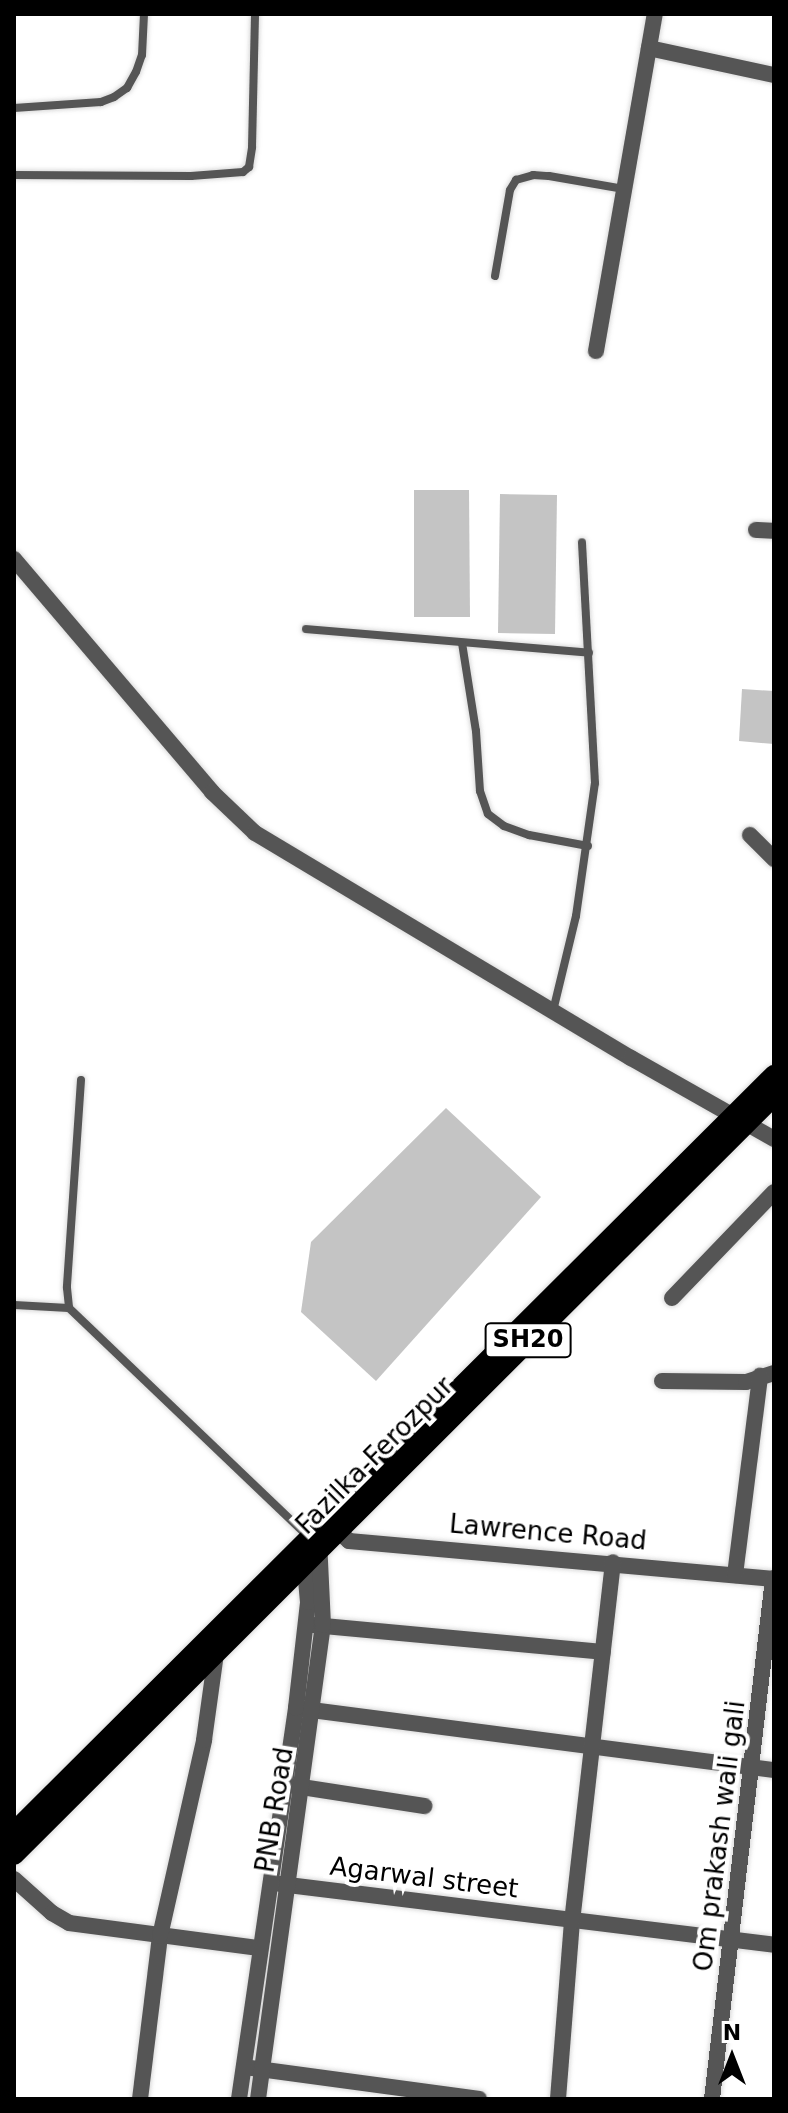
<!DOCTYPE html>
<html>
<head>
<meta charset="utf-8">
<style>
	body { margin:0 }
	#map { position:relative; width:788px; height:2113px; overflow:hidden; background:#fff; font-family:"DejaVu Sans",sans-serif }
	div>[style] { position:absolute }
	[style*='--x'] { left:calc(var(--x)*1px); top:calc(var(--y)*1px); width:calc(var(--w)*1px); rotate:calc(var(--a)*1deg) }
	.building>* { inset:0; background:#c4c4c4 }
	.roads { filter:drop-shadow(0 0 2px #dbdbdb) drop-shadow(0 0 2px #dbdbdb) }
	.lane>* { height:8px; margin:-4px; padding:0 4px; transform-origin:4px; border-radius:4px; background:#555 }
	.street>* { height:16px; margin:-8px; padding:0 8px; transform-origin:8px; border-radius:8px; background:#555 }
	.primary>* { height:20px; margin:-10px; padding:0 10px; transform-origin:10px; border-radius:10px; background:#000 }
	span { translate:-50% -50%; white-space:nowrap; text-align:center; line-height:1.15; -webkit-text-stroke:8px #fff; paint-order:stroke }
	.shield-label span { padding:2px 6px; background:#fff; border:2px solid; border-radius:6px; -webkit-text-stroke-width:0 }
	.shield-label { font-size:24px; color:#000; font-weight:700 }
	.street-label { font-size:26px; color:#000 }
	.frame { position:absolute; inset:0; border:16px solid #000; pointer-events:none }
	.north { position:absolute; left:692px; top:2017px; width:80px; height:80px; -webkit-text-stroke:6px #fff; paint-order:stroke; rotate:0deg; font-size:22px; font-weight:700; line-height:32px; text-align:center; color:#000 }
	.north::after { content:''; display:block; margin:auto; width:28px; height:36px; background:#000; clip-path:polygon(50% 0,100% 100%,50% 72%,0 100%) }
</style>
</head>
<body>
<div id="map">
	<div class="building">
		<div style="clip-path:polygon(414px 490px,469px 490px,470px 617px,414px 617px)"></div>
		<div style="clip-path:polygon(500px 494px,557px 495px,555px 634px,498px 633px)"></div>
		<div style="clip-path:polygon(742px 689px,774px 691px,774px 744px,739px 741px)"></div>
		<div style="clip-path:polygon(446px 1108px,541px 1197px,376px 1381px,301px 1312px,311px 1242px)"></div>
	</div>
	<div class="roads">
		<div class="lane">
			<div style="--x:14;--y:108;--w:87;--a:-3.9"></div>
			<div style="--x:101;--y:102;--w:14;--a:-21"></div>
			<div style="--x:114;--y:97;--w:16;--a:-35"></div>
			<div style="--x:127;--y:88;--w:18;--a:-61"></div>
			<div style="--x:136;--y:72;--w:18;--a:-71"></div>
			<div style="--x:142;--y:55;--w:41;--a:-87.2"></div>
			<div style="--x:14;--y:175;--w:177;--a:0.3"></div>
			<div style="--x:191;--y:176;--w:52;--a:-4.4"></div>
			<div style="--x:243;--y:172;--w:8;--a:-40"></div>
			<div style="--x:249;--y:167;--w:20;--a:-81"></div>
			<div style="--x:252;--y:147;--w:133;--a:-88.7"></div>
			<div style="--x:495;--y:276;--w:87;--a:-80.1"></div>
			<div style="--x:510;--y:190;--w:12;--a:-59"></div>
			<div style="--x:516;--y:180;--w:18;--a:-16"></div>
			<div style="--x:533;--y:175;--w:16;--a:4"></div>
			<div style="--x:549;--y:176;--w:76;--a:9.8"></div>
			<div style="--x:306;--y:629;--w:284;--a:4.8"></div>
			<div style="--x:462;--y:643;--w:89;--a:81"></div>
			<div style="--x:476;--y:731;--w:60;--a:86.2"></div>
			<div style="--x:480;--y:791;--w:24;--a:71"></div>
			<div style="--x:488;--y:814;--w:20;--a:37"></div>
			<div style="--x:504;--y:826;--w:27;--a:20"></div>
			<div style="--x:529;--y:835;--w:60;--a:10.6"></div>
			<div style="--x:553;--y:1011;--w:98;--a:-76.4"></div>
			<div style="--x:576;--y:916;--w:134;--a:-81.9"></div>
			<div style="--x:595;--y:783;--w:241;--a:-93.1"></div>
			<div style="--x:81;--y:1080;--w:208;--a:93.9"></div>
			<div style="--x:67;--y:1288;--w:20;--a:84"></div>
			<div style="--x:69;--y:1308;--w:330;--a:43.7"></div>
			<div style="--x:14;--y:1305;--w:55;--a:3.1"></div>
		</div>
		<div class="street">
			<div style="--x:649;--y:48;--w:128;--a:12.2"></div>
			<div style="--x:596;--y:351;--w:342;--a:-80.1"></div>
			<div style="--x:756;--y:530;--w:18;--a:3"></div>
			<div style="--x:14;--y:559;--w:306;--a:49.6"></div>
			<div style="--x:212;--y:792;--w:59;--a:43.6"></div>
			<div style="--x:255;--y:833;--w:438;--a:30.9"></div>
			<div style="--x:631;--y:1058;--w:164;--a:29.5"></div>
			<div style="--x:750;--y:835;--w:34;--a:45"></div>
			<div style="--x:672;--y:1298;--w:147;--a:-46.1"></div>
			<div style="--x:662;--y:1381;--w:84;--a:0.7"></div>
			<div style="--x:746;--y:1382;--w:29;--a:-18"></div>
			<div style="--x:329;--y:1523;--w:27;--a:42"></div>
			<div style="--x:349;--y:1541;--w:427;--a:5.1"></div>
			<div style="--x:735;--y:1575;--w:201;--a:-82.8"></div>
			<div style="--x:313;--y:1625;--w:291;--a:5.3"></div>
			<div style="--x:304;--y:1709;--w:474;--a:7.4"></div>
			<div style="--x:295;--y:1786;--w:131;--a:8.8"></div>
			<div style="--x:14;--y:1879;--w:51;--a:41.8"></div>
			<div style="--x:52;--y:1913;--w:20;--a:30"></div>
			<div style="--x:69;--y:1923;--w:192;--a:7.5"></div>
			<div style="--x:280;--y:1884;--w:498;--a:7"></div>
			<div style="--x:251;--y:2068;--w:230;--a:7.7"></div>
			<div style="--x:140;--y:2099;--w:164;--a:-83"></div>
			<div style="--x:160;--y:1936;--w:201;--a:-77.3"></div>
			<div style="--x:204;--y:1740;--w:88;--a:-82.1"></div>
			<div style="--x:239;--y:2099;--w:395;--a:-81.7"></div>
			<div style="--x:296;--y:1708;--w:107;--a:-83.5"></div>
			<div style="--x:308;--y:1602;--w:44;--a:-95.2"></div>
			<div style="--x:258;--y:2099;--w:478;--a:-82.2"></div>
			<div style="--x:323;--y:1625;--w:85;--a:-92.7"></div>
			<div style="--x:558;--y:2099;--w:178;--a:-85.5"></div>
			<div style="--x:572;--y:1922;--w:362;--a:-83.5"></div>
			<div style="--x:712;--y:2099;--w:524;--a:-83.31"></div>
		</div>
		<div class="primary">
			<div style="--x:14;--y:1832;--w:1073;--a:-44.89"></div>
			<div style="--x:14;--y:1855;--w:1074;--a:-44.96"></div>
		</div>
	</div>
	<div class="shield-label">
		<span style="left:528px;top:1340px">SH20</span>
	</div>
	<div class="street-label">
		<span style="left:375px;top:1456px;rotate:-45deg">Fazilka-Ferozpur</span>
		<span style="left:548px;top:1533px;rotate:5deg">Lawrence Road</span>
		<span style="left:275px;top:1810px;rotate:-81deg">PNB Road</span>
		<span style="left:720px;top:1836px;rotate:-83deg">Om prakash wali gali</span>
		<span style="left:424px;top:1878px;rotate:7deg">Agarwal street</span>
	</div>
	<div class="frame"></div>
	<div class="north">N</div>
</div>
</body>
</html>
